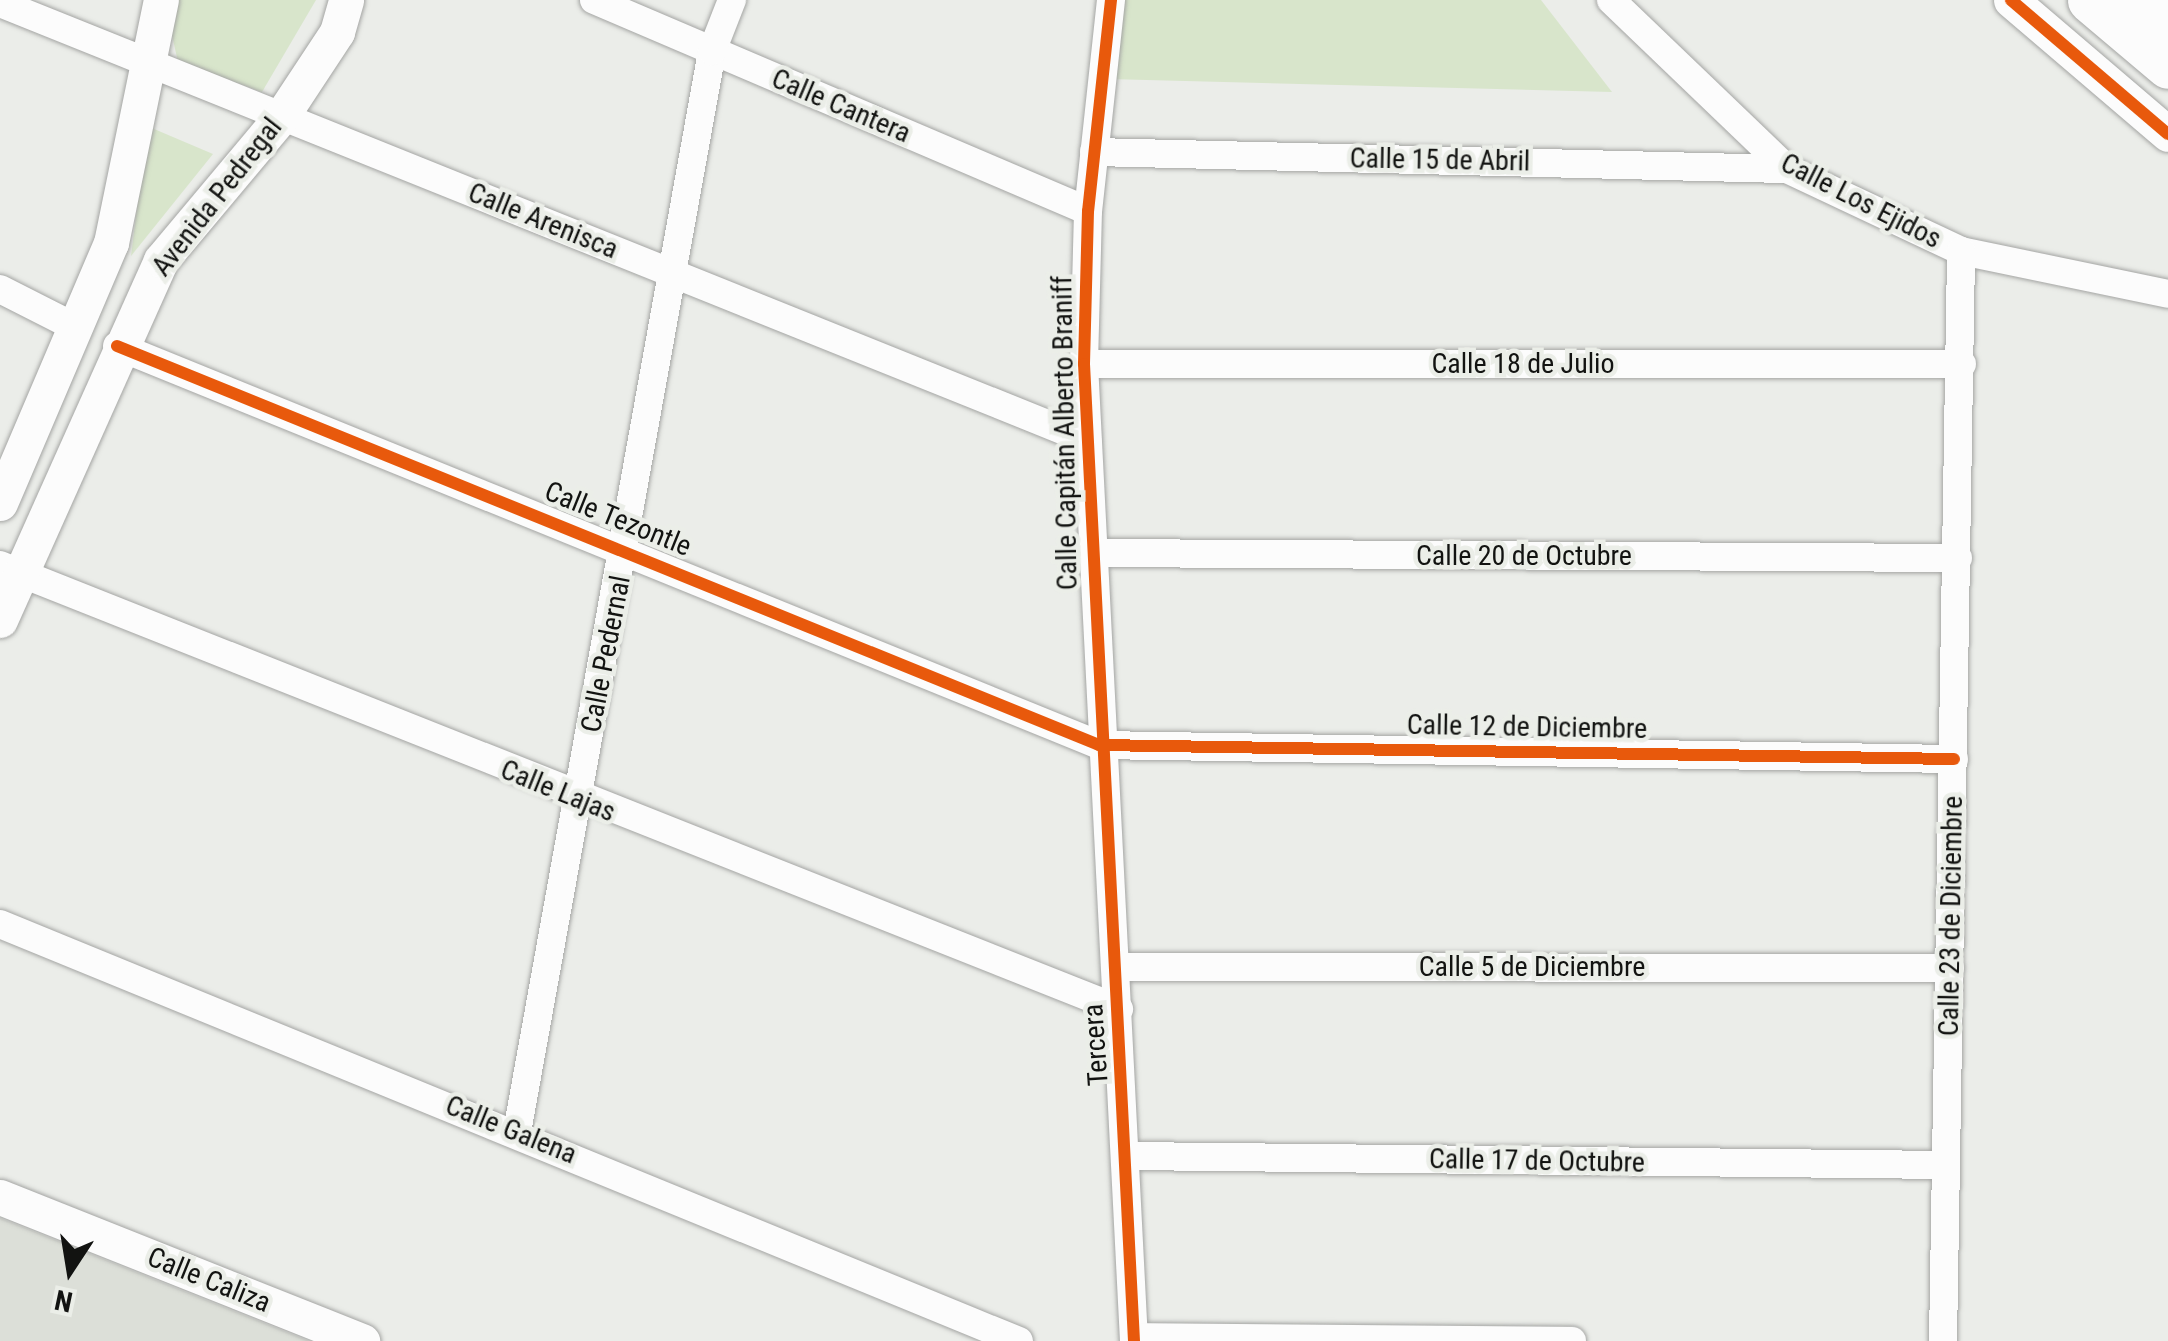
<!DOCTYPE html>
<html>
<head>
<meta charset="utf-8">
<style>
	body { margin:0 }
	#map { position:relative; width:2168px; height:1341px; overflow:hidden; background:#ebede9; font-family:"Roboto Condensed",sans-serif }
	div>[style] { position:absolute }
	[style*='--x'] { left:calc(var(--x)*1px); top:calc(var(--y)*1px); width:calc(var(--w)*1px); rotate:calc(var(--a)*1deg) }
	.built>* { inset:0; background:#dcdfd8 }
	.green>* { inset:0; background:#d8e5cb }
	.roads { filter:drop-shadow(0 0 2px #a4a5a3) drop-shadow(0 0 2px #a4a5a3) }
	.minor>* { height:28px; margin:-14px; padding:0 14px; transform-origin:14px; border-radius:14px; background:#fcfcfc }
	.tertiary>* { height:35px; margin:-17.5px; padding:0 17.5px; transform-origin:17.5px; border-radius:17.5px; background:#fcfcfc }
	.primary>* { height:45px; margin:-22.5px; padding:0 22.5px; transform-origin:22.5px; border-radius:22.5px; background:#fcfcfc }
	.cycleway>* { height:12px; margin:-6px; padding:0 6px; transform-origin:6px; border-radius:6px; background:#e8590c }
	span { translate:-50% -50%; white-space:nowrap; text-align:center; line-height:1.15; -webkit-text-stroke:9px #ebeee8; paint-order:stroke }
	.street-label { font-size:28px; color:#121311 }
	.north { position:absolute; left:20px; top:1221px; width:100px; height:100px; -webkit-text-stroke:8px #ebeee8; paint-order:stroke; rotate:192deg; font-size:28px; font-weight:700; line-height:40px; text-align:center; color:#121311 }
	.north::after { content:''; display:block; margin:auto; width:35px; height:45px; background:#121311; clip-path:polygon(50% 0,100% 100%,50% 72%,0 100%) }
</style>
</head>
<body>
<div id="map">
	<div class="built">
		<div style="clip-path:polygon(0 1218px,309px 1341px,0 1341px)"></div>
	</div>
	<div class="green">
		<div style="clip-path:polygon(176px 0,316px 0,262px 92px,178px 62px,167px 13px)"></div>
		<div style="clip-path:polygon(1120px 0,1541px 0,1612px 92px,1108px 79px)"></div>
		<div style="clip-path:polygon(147px 126px,213px 154px,131px 256px)"></div>
	</div>
	<div class="roads">
		<div class="minor">
			<div style="--x:594;--y:0;--w:537;--a:23.13"></div>
			<div style="--x:1111;--y:0;--w:212;--a:96.2"></div>
			<div style="--x:1088;--y:211;--w:153;--a:91.5"></div>
			<div style="--x:1084;--y:364;--w:978;--a:87.07"></div>
			<div style="--x:1611;--y:0;--w:244;--a:43.8"></div>
			<div style="--x:1787;--y:169;--w:192;--a:25.2"></div>
			<div style="--x:1961;--y:251;--w:211;--a:11.7"></div>
			<div style="--x:0;--y:3;--w:1172;--a:21.9"></div>
			<div style="--x:1094;--y:152;--w:693;--a:1.41"></div>
			<div style="--x:0;--y:289;--w:84;--a:26.9"></div>
			<div style="--x:117;--y:346;--w:1060;--a:22.11"></div>
			<div style="--x:1099;--y:745;--w:855;--a:0.94"></div>
			<div style="--x:1084;--y:364;--w:878;--a:0"></div>
			<div style="--x:1091;--y:553;--w:867;--a:0.33"></div>
			<div style="--x:0;--y:565;--w:1204;--a:21.64"></div>
			<div style="--x:0;--y:924;--w:1101;--a:22.26"></div>
			<div style="--x:1115;--y:967;--w:835;--a:0.07"></div>
			<div style="--x:517;--y:1132;--w:1098;--a:-79.77"></div>
			<div style="--x:712;--y:51;--w:55;--a:-68.6"></div>
			<div style="--x:1128;--y:1156;--w:818;--a:0.63"></div>
			<div style="--x:1135;--y:1337;--w:437;--a:0.5"></div>
			<div style="--x:1943;--y:1341;--w:1090;--a:-89.05"></div>
		</div>
		<div class="tertiary">
			<div style="--x:2011;--y:0;--w:206;--a:40.5"></div>
			<div style="--x:0;--y:503;--w:283;--a:-66.9"></div>
			<div style="--x:111;--y:243;--w:248;--a:-78.4"></div>
			<div style="--x:0;--y:620;--w:394;--a:-65.9"></div>
			<div style="--x:161;--y:260;--w:187;--a:-50"></div>
			<div style="--x:281;--y:117;--w:102;--a:-56.6"></div>
			<div style="--x:337;--y:32;--w:33;--a:-74"></div>
			<div style="--x:0;--y:1197;--w:390;--a:21.7"></div>
		</div>
		<div class="primary">
			<div style="--x:2090;--y:0;--w:102;--a:40.2"></div>
			<div style="--x:2146;--y:0;--w:29;--a:41"></div>
		</div>
	</div>
	<div class="cycleway">
		<div style="--x:1111;--y:0;--w:212;--a:96.2"></div>
		<div style="--x:1088;--y:211;--w:153;--a:91.5"></div>
		<div style="--x:1084;--y:364;--w:978;--a:87.07"></div>
		<div style="--x:2011;--y:0;--w:206;--a:40.5"></div>
		<div style="--x:117;--y:346;--w:1060;--a:22.11"></div>
		<div style="--x:1099;--y:745;--w:855;--a:0.94"></div>
	</div>
	<div class="street-label">
		<span style="left:841px;top:106px;rotate:23deg">Calle Cantera</span>
		<span style="left:1440px;top:160px;rotate:1deg">Calle 15 de Abril</span>
		<span style="left:217px;top:197px;rotate:-52deg">Avenida Pedregal</span>
		<span style="left:1861px;top:201px;rotate:27deg">Calle Los Ejidos</span>
		<span style="left:543px;top:221px;rotate:22deg">Calle Arenisca</span>
		<span style="left:1523px;top:364px">Calle 18 de Julio</span>
		<span style="left:1065px;top:433px;rotate:-91deg">Calle Capitán Alberto Braniff</span>
		<span style="left:618px;top:519px;rotate:22deg">Calle Tezontle</span>
		<span style="left:1524px;top:556px">Calle 20 de Octubre</span>
		<span style="left:606px;top:654px;rotate:-79deg">Calle Pedernal</span>
		<span style="left:1527px;top:727px;rotate:1deg">Calle 12 de Diciembre</span>
		<span style="left:558px;top:791px;rotate:22deg">Calle Lajas</span>
		<span style="left:1951px;top:916px;rotate:-89deg">Calle 23 de Diciembre</span>
		<span style="left:1532px;top:967px">Calle 5 de Diciembre</span>
		<span style="left:1096px;top:1045px;rotate:-94deg">Tercera</span>
		<span style="left:511px;top:1130px;rotate:22deg">Calle Galena</span>
		<span style="left:1537px;top:1161px;rotate:1deg">Calle 17 de Octubre</span>
		<span style="left:209px;top:1280px;rotate:22deg">Calle Caliza</span>
	</div>
	<div class="north">N</div>
</div>
</body>
</html>
